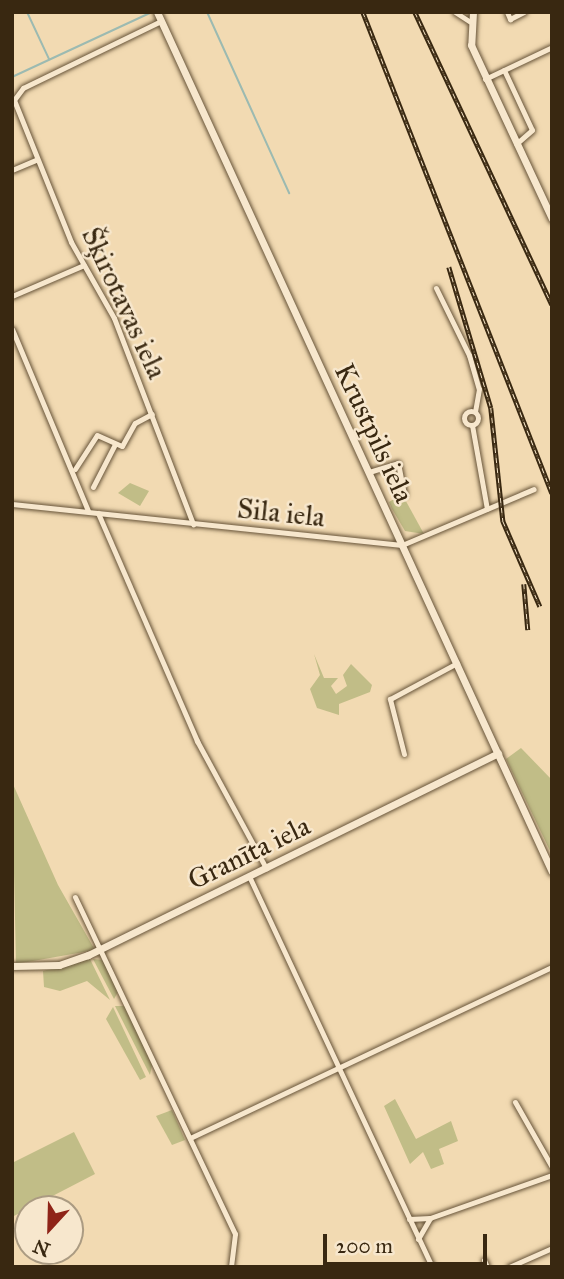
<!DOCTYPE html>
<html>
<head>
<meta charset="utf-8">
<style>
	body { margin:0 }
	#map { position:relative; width:564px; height:1279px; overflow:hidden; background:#f2dab2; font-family:"IM FELL Great Primer",serif }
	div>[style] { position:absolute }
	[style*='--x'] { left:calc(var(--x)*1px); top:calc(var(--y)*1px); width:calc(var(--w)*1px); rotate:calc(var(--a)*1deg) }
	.green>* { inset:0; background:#c1bd87 }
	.stream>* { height:2px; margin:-1px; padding:0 1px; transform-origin:1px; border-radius:1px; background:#9cbab1 }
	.roads { filter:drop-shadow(0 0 2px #675439) drop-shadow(0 0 2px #675439) }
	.street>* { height:5px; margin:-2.5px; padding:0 2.5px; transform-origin:2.5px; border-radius:2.5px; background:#f7e7cd }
	.street>.ring { margin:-2.5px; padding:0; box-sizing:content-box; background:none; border:5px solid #f7e7cd; border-radius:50% }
	.secondary>* { height:7px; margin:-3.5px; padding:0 3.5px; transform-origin:3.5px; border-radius:3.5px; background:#f7e7cd }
	.rail>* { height:4.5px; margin-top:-2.25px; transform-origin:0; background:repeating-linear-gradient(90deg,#f7e7cd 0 5px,#392811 0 10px); box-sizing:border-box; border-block:2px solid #392811 }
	span { translate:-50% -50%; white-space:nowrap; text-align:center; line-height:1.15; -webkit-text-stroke:5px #f7e7cd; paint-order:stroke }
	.street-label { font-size:28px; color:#392811 }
	.frame { position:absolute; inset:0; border:14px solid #392811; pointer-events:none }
	.north { position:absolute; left:14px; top:1195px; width:70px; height:70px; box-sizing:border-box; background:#f7e7cd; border:2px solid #ab9b82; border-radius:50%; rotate:202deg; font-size:19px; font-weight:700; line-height:28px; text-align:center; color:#392811 }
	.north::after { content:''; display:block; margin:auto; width:24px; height:32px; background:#8f2418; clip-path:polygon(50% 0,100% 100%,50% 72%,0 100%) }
	.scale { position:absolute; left:323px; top:1234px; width:164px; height:32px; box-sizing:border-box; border:4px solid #392811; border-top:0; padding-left:9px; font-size:21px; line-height:24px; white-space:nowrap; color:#392811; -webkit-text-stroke:5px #f7e7cd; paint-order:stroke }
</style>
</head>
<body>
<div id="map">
	<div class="green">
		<div style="clip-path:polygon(130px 483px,149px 491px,140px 506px,118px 493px)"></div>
		<div style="clip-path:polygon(402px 494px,424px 534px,405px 531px,392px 509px,389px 502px)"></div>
		<div style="clip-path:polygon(314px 654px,324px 678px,338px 678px,331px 686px,336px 694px,347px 686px,343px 675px,351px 664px,372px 685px,370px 692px,339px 704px,339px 715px,317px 708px,310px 689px,320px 675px)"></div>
		<div style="clip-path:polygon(521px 748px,552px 780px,552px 855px,506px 759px)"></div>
		<div style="clip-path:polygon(12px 782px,58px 885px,95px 950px,16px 964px)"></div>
		<div style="clip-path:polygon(90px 959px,110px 1000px,87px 981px,60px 991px,44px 987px,43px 971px)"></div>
		<div style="clip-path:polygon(93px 959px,104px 960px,118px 992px,114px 999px)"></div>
		<div style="clip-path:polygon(115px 1006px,125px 1006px,152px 1065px,150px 1075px)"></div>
		<div style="clip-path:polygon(113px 1007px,146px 1077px,140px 1080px,106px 1019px)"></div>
		<div style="clip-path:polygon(395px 1099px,416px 1139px,451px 1121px,458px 1141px,439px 1149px,444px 1164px,431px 1169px,423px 1152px,410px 1164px,384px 1106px)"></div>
		<div style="clip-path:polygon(172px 1110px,185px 1140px,172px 1145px,156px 1116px)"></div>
		<div style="clip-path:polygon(74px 1132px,95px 1174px,12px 1217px,12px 1163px)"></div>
	</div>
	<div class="stream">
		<div style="--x:27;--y:12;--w:52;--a:64.9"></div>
		<div style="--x:207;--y:12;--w:199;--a:65.6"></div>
		<div style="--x:12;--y:77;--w:152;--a:-24.9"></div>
	</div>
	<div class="roads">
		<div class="street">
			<div style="--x:455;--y:12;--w:17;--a:33"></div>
			<div style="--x:507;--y:12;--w:8;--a:67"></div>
			<div style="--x:510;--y:19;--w:16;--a:-27"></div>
			<div style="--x:161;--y:21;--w:153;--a:154.1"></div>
			<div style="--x:23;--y:88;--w:15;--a:127"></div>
			<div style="--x:14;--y:100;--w:153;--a:68.1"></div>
			<div style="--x:71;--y:242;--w:87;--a:60.5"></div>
			<div style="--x:114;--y:318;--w:221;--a:69"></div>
			<div style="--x:504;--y:70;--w:66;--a:65"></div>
			<div style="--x:532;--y:130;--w:21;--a:139"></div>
			<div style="--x:485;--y:79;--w:74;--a:-25.5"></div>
			<div style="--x:12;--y:170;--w:26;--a:-23"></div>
			<div style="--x:436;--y:288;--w:75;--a:63.8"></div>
			<div style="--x:469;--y:355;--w:35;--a:74"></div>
			<div style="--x:479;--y:389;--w:23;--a:100"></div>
			<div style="--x:12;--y:296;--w:78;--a:-23.3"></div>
			<div style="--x:12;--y:329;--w:197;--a:67.3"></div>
			<div class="ring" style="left:464px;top:411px;width:9px;height:9px"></div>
			<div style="--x:472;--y:425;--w:85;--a:79.9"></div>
			<div style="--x:75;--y:469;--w:40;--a:-57.1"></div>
			<div style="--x:97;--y:435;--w:27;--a:24"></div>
			<div style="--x:122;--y:446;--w:26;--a:-61"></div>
			<div style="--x:135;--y:423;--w:19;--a:-28"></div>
			<div style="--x:369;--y:472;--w:30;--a:-17"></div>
			<div style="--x:398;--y:463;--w:32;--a:79"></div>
			<div style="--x:93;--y:487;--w:48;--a:-62.9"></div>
			<div style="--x:12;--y:504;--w:392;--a:6"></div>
			<div style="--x:402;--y:545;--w:143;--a:-23"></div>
			<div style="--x:98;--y:513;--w:249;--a:66.5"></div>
			<div style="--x:197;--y:741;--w:145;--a:61.5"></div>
			<div style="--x:404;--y:754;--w:57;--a:-104.3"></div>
			<div style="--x:390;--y:699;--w:76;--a:-28.2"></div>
			<div style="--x:249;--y:876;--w:432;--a:64.9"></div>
			<div style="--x:75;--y:897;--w:373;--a:64.6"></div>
			<div style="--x:235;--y:1234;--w:33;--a:97"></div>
			<div style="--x:515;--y:1102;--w:75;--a:60.4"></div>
			<div style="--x:190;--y:1138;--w:400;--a:-25.3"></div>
			<div style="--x:409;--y:1219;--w:21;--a:-3"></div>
			<div style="--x:430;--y:1218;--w:129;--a:-19.4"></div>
			<div style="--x:418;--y:1239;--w:24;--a:-60"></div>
			<div style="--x:484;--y:1260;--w:8;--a:67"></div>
			<div style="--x:509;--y:1267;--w:47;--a:-23.8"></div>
		</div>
		<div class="secondary">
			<div style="--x:157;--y:12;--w:946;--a:65.33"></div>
			<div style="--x:473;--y:12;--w:33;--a:93"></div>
			<div style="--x:471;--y:45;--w:192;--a:65"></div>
			<div style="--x:12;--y:966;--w:47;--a:-1.2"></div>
			<div style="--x:59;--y:965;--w:31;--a:-19"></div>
			<div style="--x:88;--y:955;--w:457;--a:-26.2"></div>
		</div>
	</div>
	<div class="rail">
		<div style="--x:363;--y:12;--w:517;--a:68.55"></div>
		<div style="--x:415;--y:12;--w:323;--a:64.9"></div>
		<div style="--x:449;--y:267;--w:147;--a:73.4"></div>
		<div style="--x:491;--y:408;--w:114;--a:83.9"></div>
		<div style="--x:503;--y:521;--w:93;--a:66.5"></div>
		<div style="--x:524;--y:584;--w:46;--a:85"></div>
	</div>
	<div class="street-label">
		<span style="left:124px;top:303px;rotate:65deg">Šķirotavas iela</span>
		<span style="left:374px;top:433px;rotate:65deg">Krustpils iela</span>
		<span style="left:281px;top:513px;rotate:6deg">Sila iela</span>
		<span style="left:249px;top:853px;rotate:-26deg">Granīta iela</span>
	</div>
	<div class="frame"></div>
	<div class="north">N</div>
	<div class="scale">200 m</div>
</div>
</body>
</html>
